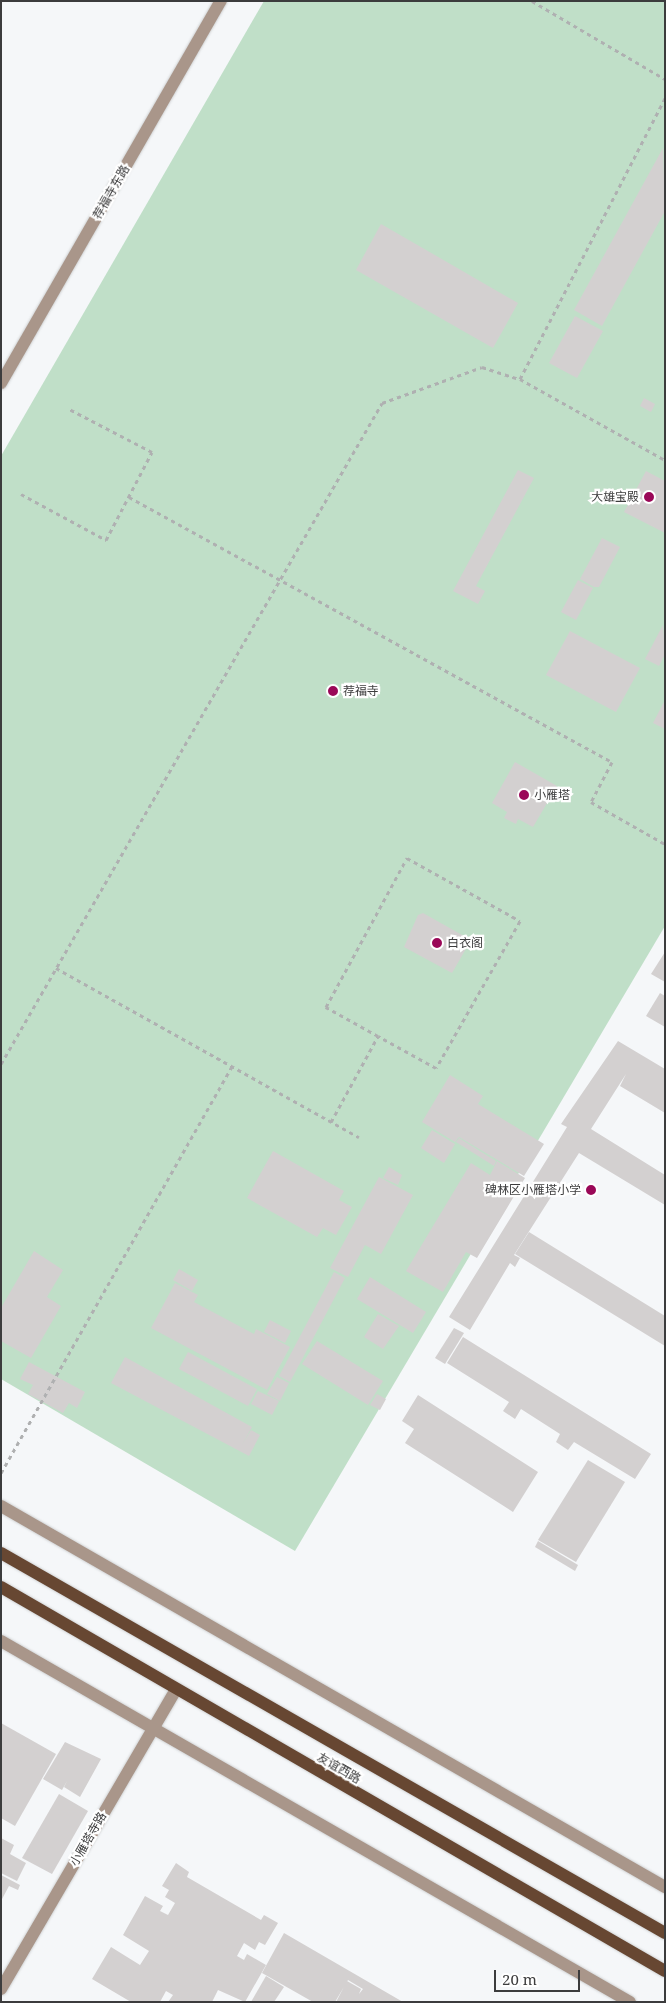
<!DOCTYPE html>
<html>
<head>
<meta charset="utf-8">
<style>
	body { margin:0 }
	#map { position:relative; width:666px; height:2003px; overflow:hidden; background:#f5f7f9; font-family:"Noto Serif","Noto Sans SC",serif }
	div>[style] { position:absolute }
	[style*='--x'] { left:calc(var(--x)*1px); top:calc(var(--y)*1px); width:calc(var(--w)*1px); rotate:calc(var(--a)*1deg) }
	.green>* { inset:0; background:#c0dfc8 }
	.building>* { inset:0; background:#d3d0d0 }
	.path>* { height:3px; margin-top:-1.5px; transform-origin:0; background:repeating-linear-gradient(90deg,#afb0b1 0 4px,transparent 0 8px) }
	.roads { filter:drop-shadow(0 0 1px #d0d2d3) drop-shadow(0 0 1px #d0d2d3) }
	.minor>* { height:12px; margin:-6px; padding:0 6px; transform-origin:6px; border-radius:6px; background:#a9968a }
	.major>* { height:12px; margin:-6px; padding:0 6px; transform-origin:6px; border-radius:6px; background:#674732 }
	.dots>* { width:14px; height:14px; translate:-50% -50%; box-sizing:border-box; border:2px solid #fff; border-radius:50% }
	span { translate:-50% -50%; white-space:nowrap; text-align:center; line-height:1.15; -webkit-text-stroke:4.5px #fff; paint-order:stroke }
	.street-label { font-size:12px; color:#3c3c3d }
	.poi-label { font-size:12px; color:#3c3c3d }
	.right { translate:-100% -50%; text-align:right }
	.left { translate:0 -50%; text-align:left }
	.frame { position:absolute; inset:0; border:2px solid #3c3c3d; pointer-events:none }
	.scale { position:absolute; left:494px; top:1970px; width:86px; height:22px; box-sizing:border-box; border:2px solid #3c3c3d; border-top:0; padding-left:6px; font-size:15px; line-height:18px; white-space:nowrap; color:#3c3c3d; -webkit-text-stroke:4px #fff; paint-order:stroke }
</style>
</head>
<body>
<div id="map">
	<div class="green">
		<div style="clip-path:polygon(264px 1px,665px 1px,665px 926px,295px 1551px,1px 1379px,1px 456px)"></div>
	</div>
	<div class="building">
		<div style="clip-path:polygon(663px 148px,665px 211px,602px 326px,574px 310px)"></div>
		<div style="clip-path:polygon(381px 224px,518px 303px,493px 348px,356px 270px)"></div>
		<div style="clip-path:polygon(575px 316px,603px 331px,577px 378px,549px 363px)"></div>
		<div style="clip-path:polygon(644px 398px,655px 404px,651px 412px,640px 406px)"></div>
		<div style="clip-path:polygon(518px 470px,534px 478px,476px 586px,485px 591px,478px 604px,453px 591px)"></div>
		<div style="clip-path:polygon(646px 471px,665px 481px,665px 533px,624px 512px)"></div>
		<div style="clip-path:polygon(602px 538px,620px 547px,599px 587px,594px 587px,580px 579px)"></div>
		<div style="clip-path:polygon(578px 580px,593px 588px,576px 620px,561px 612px)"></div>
		<div style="clip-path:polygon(663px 625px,665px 654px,659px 666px,645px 659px)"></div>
		<div style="clip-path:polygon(570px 631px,640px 668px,616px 712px,546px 675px)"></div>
		<div style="clip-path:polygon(665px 700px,665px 729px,653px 723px)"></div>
		<div style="clip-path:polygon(515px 762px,557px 786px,533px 827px,518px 819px,516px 824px,504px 818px,507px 812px,492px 803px)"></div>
		<div style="clip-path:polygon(423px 913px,471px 940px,452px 973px,404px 947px,418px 915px)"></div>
		<div style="clip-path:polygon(665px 952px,665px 982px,651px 974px)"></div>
		<div style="clip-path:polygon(660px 993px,665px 996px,665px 1027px,646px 1016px)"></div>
		<div style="clip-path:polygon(618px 1041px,665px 1069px,665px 1113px,620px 1086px,626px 1074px,591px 1129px,665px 1175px,665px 1205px,579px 1153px,514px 1255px,520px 1258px,515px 1267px,510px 1263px,470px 1330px,449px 1317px,567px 1127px,561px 1124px)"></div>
		<div style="clip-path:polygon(450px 1075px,483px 1096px,478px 1104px,544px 1144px,524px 1176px,459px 1137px,455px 1142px,422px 1122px)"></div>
		<div style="clip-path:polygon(432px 1130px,455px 1144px,444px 1163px,421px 1148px)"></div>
		<div style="clip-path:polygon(459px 1138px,496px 1161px,494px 1166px,456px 1142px)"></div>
		<div style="clip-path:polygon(273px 1151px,344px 1191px,339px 1200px,352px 1207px,336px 1235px,323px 1228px,317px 1237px,247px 1198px)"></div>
		<div style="clip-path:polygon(497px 1161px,525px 1178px,477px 1258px,466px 1252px,443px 1292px,406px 1271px,471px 1163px,490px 1175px)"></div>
		<div style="clip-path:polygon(389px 1167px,402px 1175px,398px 1185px,383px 1178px)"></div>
		<div style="clip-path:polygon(379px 1177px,413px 1195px,381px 1254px,365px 1245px,348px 1277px,330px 1268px)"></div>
		<div style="clip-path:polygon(529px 1232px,665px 1316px,665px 1346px,515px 1254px)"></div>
		<div style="clip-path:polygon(34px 1251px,63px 1270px,47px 1297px,61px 1306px,31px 1358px,1px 1341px,1px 1308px)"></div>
		<div style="clip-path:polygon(179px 1269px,198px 1280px,192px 1291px,173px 1280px)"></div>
		<div style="clip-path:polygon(334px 1272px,345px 1278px,290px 1382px,279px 1376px)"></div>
		<div style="clip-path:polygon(370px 1277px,426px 1312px,413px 1333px,357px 1299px)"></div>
		<div style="clip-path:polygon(175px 1283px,198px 1295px,194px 1302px,254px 1334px,256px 1329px,290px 1347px,267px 1390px,151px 1328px)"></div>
		<div style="clip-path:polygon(378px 1314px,399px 1326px,383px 1349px,364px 1337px)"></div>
		<div style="clip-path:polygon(270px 1320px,291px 1331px,285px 1343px,264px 1332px)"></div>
		<div style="clip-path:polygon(454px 1328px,464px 1333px,445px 1364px,435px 1358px)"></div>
		<div style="clip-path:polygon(463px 1337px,651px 1454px,635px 1479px,574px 1442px,568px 1450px,556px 1442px,560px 1434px,521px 1409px,515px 1419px,503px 1411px,509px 1402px,447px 1363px)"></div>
		<div style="clip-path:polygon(317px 1341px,383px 1381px,368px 1405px,302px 1364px)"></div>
		<div style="clip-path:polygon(188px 1352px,257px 1389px,248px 1406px,179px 1369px)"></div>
		<div style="clip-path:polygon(125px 1357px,252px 1427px,242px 1445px,251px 1430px,260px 1435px,249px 1456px,111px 1383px)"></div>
		<div style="clip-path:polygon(29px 1362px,85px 1392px,77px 1408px,69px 1403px,63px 1413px,28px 1394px,33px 1385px,20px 1379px)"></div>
		<div style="clip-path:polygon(277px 1377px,289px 1383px,280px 1401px,267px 1394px)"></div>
		<div style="clip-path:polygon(258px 1391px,279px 1401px,272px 1415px,251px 1404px)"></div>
		<div style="clip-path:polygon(377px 1394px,386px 1399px,380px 1410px,370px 1405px)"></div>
		<div style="clip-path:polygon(418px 1395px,538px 1472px,513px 1512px,405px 1443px,414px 1429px,402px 1421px)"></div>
		<div style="clip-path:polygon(588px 1460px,625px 1482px,576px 1562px,538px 1540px)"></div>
		<div style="clip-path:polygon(538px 1541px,578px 1565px,575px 1571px,535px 1547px)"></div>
		<div style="clip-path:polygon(1px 1723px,56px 1754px,15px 1826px,1px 1818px)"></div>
		<div style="clip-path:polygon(65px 1742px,101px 1759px,80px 1797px,64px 1787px,67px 1781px,62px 1790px,43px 1779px)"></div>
		<div style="clip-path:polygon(59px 1794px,88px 1811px,52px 1874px,22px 1858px)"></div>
		<div style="clip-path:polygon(1px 1838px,14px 1845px,10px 1854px,26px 1863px,17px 1881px,1px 1873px)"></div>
		<div style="clip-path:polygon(176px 1863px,189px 1872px,187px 1877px,261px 1920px,264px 1915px,278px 1923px,265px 1945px,259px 1942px,255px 1950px,244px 1943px,237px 1956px,244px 1960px,247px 1954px,266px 1965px,245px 2002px,218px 1990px,212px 2002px,168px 2002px,173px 1995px,166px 1991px,160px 2002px,131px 2002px,92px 1979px,111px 1947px,140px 1965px,149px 1951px,123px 1935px,145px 1896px,163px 1906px,160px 1911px,168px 1915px,175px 1903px,165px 1897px,169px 1890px,162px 1886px)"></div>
		<div style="clip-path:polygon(1px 1875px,20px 1885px,18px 1890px,9px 1886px,1px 1901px)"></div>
		<div style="clip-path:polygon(284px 1933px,403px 2002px,336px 2002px,347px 1981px,361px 1989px,359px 1994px,363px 1989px,348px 1980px,335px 2002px,313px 2002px,262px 1973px)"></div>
		<div style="clip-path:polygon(266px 1976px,284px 1987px,274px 2002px,251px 2002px)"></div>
	</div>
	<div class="path">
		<div style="--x:532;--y:1;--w:154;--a:30.4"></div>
		<div style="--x:520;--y:379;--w:166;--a:29.2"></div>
		<div style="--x:21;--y:494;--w:97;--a:28.4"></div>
		<div style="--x:106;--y:540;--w:99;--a:-62.4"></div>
		<div style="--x:152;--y:452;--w:93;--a:-152.6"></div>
		<div style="--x:129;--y:497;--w:551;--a:28.75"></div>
		<div style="--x:612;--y:762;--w:45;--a:117.7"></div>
		<div style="--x:591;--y:802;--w:85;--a:29.6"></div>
		<div style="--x:56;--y:968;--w:347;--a:29.2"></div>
		<div style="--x:1;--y:1064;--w:763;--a:-60.04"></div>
		<div style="--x:382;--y:403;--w:106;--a:-19.8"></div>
		<div style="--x:482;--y:367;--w:40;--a:18"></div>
		<div style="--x:520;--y:379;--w:316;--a:-62.7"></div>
		<div style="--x:331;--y:1122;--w:98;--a:-61.3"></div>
		<div style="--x:378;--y:1036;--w:60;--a:-150.9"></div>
		<div style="--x:326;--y:1007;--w:170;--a:-61.5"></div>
		<div style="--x:407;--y:858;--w:129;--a:29.1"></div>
		<div style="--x:520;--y:921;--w:169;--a:119.7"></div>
		<div style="--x:436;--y:1068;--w:66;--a:-151.1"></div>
		<div style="--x:1;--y:1473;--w:468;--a:-60.4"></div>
	</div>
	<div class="roads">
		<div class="minor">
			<div style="--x:1;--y:383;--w:441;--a:-60.1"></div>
			<div style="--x:1;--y:1506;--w:766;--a:29.85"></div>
			<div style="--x:1;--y:1641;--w:725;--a:29.85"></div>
			<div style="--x:1;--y:1989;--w:347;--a:-59.7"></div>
		</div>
		<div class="major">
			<div style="--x:1;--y:1553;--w:765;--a:29.78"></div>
			<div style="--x:1;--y:1587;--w:767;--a:30.04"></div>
		</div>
	</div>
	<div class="dots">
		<div style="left:649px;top:497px;background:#9a0858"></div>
		<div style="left:333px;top:691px;background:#9a0858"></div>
		<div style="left:524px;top:795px;background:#9a0858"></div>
		<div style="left:437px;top:943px;background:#9a0858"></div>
		<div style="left:591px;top:1190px;background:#9a0858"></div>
	</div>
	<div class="street-label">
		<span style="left:111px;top:192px;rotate:-60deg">荐福寺东路</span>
		<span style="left:339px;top:1768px;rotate:30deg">友谊西路</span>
		<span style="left:88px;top:1839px;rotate:-60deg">小雁塔寺路</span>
	</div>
	<div class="poi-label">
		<span class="right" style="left:639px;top:497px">大雄宝殿</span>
		<span class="left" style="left:343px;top:691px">荐福寺</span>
		<span class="left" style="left:534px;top:795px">小雁塔</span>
		<span class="left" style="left:447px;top:943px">白衣阁</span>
		<span class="right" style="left:581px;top:1190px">碑林区小雁塔小学</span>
	</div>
	<div class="frame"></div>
	<div class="scale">20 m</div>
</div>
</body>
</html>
